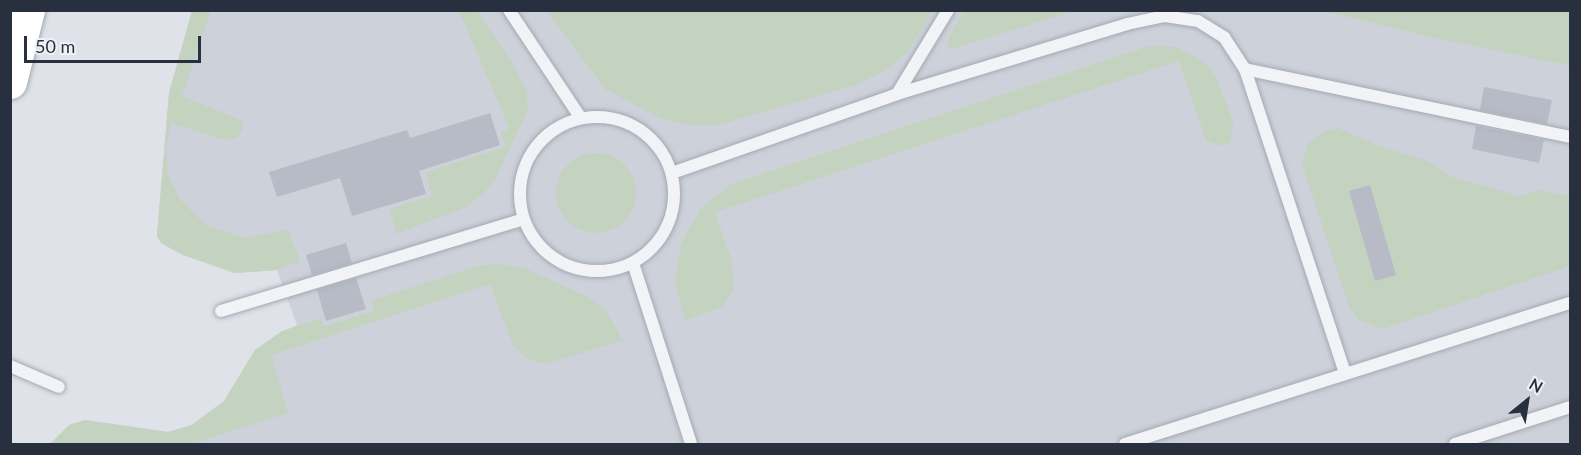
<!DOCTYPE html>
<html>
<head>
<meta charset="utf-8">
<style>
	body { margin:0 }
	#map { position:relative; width:1581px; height:455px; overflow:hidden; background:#dfe2e8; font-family:Lato,sans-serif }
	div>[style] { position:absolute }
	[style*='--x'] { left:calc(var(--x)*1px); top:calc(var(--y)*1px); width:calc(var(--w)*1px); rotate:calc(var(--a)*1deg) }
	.built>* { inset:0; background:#cdd1da }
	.green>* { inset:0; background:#c4d2c0 }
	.round { border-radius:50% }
	.building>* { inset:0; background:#b6bbc5 }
	.roads { filter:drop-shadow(0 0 2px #a4a9b2) drop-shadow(0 0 2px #a4a9b2) }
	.lane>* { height:12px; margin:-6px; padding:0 6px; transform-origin:6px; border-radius:6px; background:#f1f3f6 }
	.lane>.ring { margin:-6px; padding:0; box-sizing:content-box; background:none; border:12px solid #f1f3f6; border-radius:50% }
	.highway>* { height:33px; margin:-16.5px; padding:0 16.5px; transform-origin:16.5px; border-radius:16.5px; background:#fff }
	span { translate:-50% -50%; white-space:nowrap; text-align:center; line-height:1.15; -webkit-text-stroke:5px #eef1f6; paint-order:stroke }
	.frame { position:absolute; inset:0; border:12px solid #28303f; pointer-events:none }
	.north { position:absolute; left:1497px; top:371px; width:60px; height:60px; -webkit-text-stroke:4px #eef1f6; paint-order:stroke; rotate:30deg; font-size:16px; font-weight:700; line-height:24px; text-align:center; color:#28303f }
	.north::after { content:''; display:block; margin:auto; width:21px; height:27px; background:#28303f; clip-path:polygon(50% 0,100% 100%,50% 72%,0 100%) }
	.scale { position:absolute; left:24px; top:36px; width:177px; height:27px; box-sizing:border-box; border:3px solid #28303f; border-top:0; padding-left:8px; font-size:18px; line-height:21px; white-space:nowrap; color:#28303f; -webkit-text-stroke:4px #eef1f6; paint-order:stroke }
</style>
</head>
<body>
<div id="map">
	<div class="built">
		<div style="clip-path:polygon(1324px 10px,1570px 66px,1570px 444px,50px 444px,69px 425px,85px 420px,168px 432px,192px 425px,224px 401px,255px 350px,297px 325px,277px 270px,235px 273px,183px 255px,161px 243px,157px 236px,169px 93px,192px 11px)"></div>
	</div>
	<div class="green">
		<div style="clip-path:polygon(192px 11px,211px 11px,182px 96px,243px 121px,242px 130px,237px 138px,224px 140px,171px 123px,166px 147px,168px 174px,179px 198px,206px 225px,245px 238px,288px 230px,300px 261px,277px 270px,235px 273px,183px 255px,161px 243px,157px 236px,169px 93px)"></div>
		<div style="clip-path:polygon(459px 11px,477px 11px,515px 67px,526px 90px,528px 110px,495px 179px,484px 193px,466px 207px,396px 234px,390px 209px,432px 196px,426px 172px,505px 147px,501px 132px,510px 130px)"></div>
		<div style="clip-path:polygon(547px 11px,933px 11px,906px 54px,881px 73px,855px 85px,718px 125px,691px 125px,660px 118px,605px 89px)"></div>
		<div style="clip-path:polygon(963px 11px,963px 10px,1073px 11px,949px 50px,947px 42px)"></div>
		<div style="clip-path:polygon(1324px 11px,1570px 11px,1570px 66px,1431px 37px)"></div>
		<div style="clip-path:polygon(1149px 46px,1177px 47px,1205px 63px,1216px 76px,1233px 123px,1230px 142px,1223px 146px,1206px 140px,1179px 61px,715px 212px,732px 262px,734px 289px,723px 307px,685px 320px,675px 282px,681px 244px,701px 208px,731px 184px)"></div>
		<div style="clip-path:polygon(1338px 128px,1379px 146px,1430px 162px,1449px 176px,1519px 196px,1539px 190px,1570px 196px,1570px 266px,1382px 329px,1359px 320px,1350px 309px,1302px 164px,1308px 144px,1323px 132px)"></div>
		<div class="round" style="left:556px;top:153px;width:80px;height:80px"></div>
		<div style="clip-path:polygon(500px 264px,524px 268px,588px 297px,604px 308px,623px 340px,545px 364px,528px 359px,513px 345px,490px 284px,271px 355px,288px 413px,191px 444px,50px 444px,69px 425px,85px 420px,168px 432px,192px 425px,224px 401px,255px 350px,282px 331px,321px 318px,324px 326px,374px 311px,371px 301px,477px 266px)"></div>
	</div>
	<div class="building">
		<div style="clip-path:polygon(1484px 87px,1552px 100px,1547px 124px,1480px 110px)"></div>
		<div style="clip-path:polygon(490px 113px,500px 145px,419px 171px,426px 194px,352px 216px,340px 178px,277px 197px,269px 172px,407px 130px,410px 138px)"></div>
		<div style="clip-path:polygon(1476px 126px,1544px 140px,1539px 163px,1472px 149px)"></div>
		<div style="clip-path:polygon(1370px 185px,1396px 275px,1375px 281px,1349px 191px)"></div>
		<div style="clip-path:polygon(346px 243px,352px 263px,312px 275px,306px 255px)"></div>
		<div style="clip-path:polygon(356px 278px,366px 309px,326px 321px,317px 290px)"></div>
	</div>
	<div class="roads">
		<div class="lane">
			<div style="--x:509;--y:10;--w:128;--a:56.4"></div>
			<div style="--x:1245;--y:69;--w:332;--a:11.8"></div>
			<div style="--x:897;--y:94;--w:98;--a:-58.7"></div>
			<div class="ring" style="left:520px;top:117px;width:142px;height:142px"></div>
			<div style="--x:672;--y:173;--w:238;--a:-19.3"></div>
			<div style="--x:897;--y:94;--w:240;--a:-16.9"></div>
			<div style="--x:1127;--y:24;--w:39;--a:-12"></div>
			<div style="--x:1165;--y:16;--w:33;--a:9"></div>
			<div style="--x:1198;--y:21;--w:31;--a:32"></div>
			<div style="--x:1224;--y:37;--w:38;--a:57"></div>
			<div style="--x:1245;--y:69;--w:320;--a:71.8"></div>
			<div style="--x:633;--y:263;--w:190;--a:72.2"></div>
			<div style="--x:221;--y:311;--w:316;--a:-16.9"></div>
			<div style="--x:10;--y:366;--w:53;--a:23.2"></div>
			<div style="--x:1125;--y:444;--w:467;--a:-17.6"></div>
			<div style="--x:1455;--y:444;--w:121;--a:-17.8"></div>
		</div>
		<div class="highway">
			<div style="--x:10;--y:82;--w:74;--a:-76"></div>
		</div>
	</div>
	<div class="frame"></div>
	<div class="north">N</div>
	<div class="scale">50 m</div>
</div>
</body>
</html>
